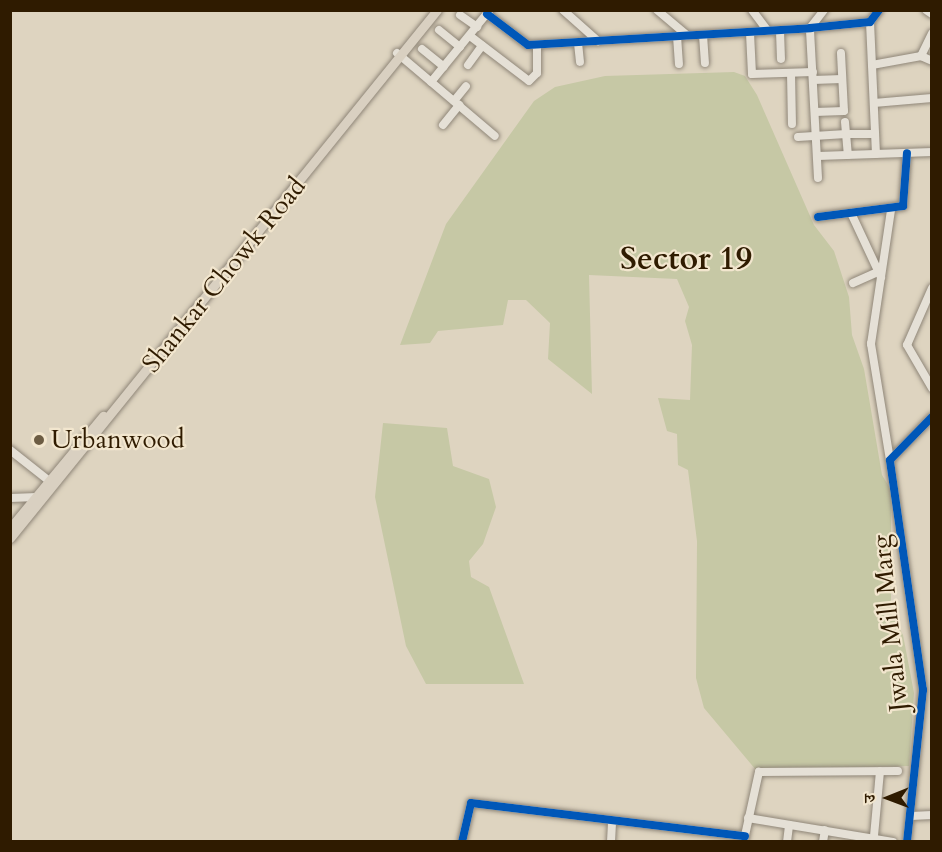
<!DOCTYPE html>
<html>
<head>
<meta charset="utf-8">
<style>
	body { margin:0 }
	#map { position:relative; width:942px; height:852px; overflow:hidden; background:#ded4c0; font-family:Cardo,"Noto Serif Devanagari",serif }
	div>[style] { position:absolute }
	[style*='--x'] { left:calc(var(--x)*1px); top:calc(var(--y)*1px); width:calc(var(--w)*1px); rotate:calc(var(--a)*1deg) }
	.green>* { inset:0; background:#c6c8a5 }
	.roads { filter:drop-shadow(0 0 2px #8f8678) drop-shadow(0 0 2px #8f8678) }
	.minor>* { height:8px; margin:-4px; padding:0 4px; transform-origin:4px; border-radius:4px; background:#e5e0d6 }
	.major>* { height:9px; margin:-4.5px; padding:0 4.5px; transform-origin:4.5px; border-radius:4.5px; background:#d9d0c1 }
	.cycleway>* { height:8px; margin:-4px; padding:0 4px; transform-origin:4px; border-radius:4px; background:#0057b8 }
	.dots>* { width:16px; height:16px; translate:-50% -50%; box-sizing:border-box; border:3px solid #f2e6ce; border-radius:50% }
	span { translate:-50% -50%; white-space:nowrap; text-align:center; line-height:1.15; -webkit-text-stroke:4.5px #f2e6ce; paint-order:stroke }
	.street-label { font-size:26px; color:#2f1b00 }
	.poi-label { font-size:26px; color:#2f1b00 }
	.left { translate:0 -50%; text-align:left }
	.district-label { font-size:32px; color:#2f1b00; font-weight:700 }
	.frame { position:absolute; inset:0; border:12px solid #2f1b00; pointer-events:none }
	.north { position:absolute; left:858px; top:768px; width:60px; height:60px; -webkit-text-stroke:4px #f2e6ce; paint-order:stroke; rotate:269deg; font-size:16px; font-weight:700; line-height:24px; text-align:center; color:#2f1b00 }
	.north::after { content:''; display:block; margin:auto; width:21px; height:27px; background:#2f1b00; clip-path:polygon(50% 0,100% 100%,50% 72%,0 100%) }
</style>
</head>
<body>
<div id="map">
	<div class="green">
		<div style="clip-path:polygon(734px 72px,745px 76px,757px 95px,814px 225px,834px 251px,849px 297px,852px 335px,864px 369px,882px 475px,891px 490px,891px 613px,903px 635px,914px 693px,909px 766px,756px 770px,704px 708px,696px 678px,697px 541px,688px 470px,678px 465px,677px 434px,667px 431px,658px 398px,690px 400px,692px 345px,685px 321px,689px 307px,677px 279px,589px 275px,592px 394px,548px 359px,550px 323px,526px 300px,508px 300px,503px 325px,438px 331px,430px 343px,400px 345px,446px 224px,534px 101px,555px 87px,605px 76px)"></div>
		<div style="clip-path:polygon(383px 423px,447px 428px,453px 466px,489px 479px,496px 507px,483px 544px,469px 561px,471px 577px,489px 587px,524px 684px,426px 684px,406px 646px,375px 497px)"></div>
	</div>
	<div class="roads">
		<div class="minor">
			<div style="--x:563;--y:10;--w:47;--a:41.5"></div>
			<div style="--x:657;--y:10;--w:39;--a:40"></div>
			<div style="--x:752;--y:10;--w:26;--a:53"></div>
			<div style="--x:926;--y:10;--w:7;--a:34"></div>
			<div style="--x:487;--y:14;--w:51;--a:37.1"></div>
			<div style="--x:528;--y:45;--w:283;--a:-3.4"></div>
			<div style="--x:810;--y:28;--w:60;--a:-5.7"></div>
			<div style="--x:870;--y:22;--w:15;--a:-53"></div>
			<div style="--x:460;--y:15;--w:21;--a:35"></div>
			<div style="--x:870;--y:22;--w:132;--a:87.4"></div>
			<div style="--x:439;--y:30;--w:27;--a:39"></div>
			<div style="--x:780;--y:31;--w:28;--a:88"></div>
			<div style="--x:750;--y:33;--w:41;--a:87.2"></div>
			<div style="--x:752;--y:74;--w:61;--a:-1.9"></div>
			<div style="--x:703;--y:35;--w:28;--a:86"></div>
			<div style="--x:470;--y:36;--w:74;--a:37.3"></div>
			<div style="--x:529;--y:81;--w:11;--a:-45"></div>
			<div style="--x:537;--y:73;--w:28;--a:-90"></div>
			<div style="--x:677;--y:36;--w:28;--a:86"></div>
			<div style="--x:578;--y:43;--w:19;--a:84"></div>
			<div style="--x:422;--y:49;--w:28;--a:39"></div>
			<div style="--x:397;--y:53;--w:128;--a:40.3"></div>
			<div style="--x:921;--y:56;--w:25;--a:-64"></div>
			<div style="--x:468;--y:65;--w:24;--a:-54"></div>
			<div style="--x:872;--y:65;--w:50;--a:-10.4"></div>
			<div style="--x:921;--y:56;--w:12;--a:24"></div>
			<div style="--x:791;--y:73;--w:51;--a:88.9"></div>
			<div style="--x:813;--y:80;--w:29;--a:-2"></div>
			<div style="--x:431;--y:82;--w:92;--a:-50.8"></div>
			<div style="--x:454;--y:101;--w:19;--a:-51"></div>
			<div style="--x:874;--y:103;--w:58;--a:-4.9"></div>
			<div style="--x:815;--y:112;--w:29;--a:-2"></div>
			<div style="--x:844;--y:111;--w:58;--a:-93"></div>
			<div style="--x:845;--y:122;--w:33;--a:85"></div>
			<div style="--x:443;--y:125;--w:26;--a:-51"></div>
			<div style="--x:850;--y:134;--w:25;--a:0"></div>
			<div style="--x:798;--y:137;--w:48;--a:-3.6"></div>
			<div style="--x:818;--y:156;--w:114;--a:-2"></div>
			<div style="--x:818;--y:178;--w:150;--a:-93.1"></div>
			<div style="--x:810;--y:28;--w:23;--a:-52"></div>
			<div style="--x:851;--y:213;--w:71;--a:64.9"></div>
			<div style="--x:818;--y:217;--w:86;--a:-7.4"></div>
			<div style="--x:903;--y:206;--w:53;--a:-85.7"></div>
			<div style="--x:853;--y:283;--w:27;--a:-24"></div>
			<div style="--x:932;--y:288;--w:62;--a:113.7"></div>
			<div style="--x:907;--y:345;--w:50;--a:59.8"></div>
			<div style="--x:10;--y:450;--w:53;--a:38.2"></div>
			<div style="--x:890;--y:460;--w:118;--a:-99.3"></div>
			<div style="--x:871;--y:344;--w:135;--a:-81.5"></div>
			<div style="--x:10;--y:498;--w:27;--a:-2"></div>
			<div style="--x:911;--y:816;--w:21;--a:-3"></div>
			<div style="--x:748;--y:818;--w:147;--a:9.4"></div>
			<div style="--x:874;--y:836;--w:65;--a:-84.7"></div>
			<div style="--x:744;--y:840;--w:70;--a:-77.6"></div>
			<div style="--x:759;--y:772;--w:139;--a:-0.4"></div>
			<div style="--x:462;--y:842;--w:40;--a:-77"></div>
			<div style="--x:471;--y:803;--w:276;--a:6.9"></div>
			<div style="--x:611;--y:842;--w:20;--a:-87"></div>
			<div style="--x:787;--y:842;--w:17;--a:-83"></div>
			<div style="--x:823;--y:842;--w:12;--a:-81"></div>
			<div style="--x:907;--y:842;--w:153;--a:-84"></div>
			<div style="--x:923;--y:690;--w:232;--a:-98.2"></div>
			<div style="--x:890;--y:460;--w:60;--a:-45.7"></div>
		</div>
		<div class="major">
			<div style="--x:10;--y:528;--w:146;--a:-50.3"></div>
			<div style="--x:10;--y:538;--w:679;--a:-51.04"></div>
		</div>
	</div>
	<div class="cycleway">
		<div style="--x:487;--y:14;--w:51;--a:37.1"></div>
		<div style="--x:528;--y:45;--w:283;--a:-3.4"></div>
		<div style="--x:810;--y:28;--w:60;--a:-5.7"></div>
		<div style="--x:870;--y:22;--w:15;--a:-53"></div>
		<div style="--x:818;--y:217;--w:86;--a:-7.4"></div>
		<div style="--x:903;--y:206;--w:53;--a:-85.7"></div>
		<div style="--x:462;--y:842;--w:40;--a:-77"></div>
		<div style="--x:471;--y:803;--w:276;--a:6.9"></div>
		<div style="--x:907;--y:842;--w:153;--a:-84"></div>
		<div style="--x:923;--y:690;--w:232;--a:-98.2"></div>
		<div style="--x:890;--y:460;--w:60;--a:-45.7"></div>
	</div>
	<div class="dots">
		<div style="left:39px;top:440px;background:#6c5c43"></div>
	</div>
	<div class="street-label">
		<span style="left:224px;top:275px;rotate:-51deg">Shankar Chowk Road</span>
		<span style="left:890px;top:623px;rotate:-96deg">Jwala Mill Marg</span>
	</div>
	<div class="poi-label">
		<span class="left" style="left:51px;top:440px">Urbanwood</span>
	</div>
	<div class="district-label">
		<span style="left:686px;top:259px">Sector 19</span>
	</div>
	<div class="frame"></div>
	<div class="north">उ</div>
</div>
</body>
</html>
